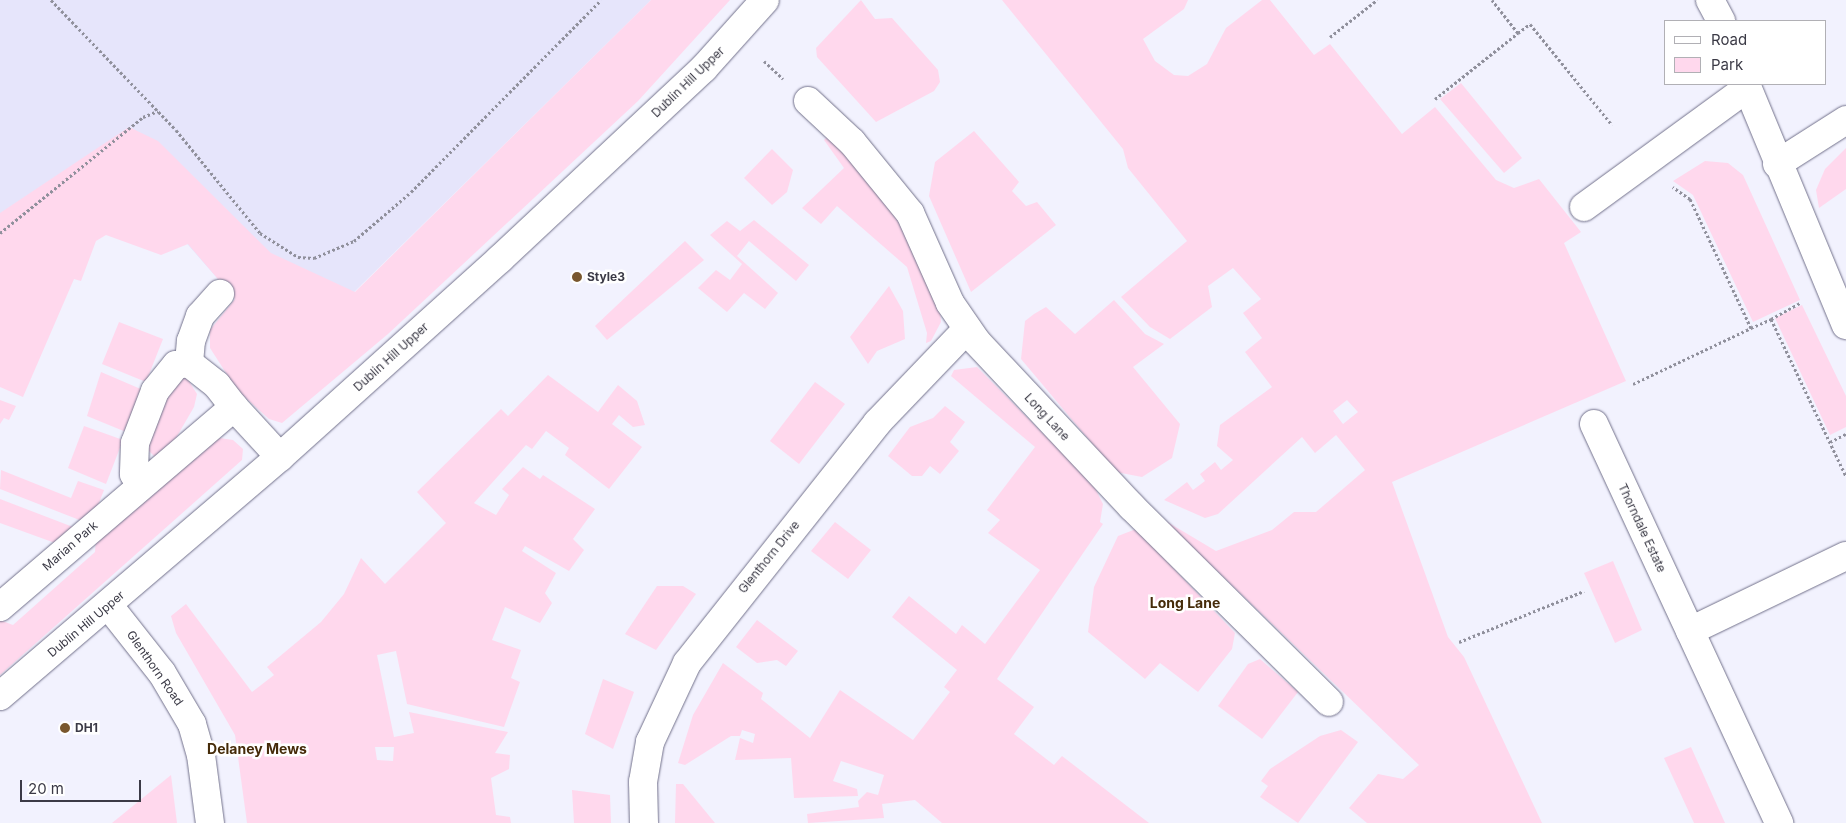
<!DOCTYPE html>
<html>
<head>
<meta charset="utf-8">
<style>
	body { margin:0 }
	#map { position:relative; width:1846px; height:823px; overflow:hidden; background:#f2f2fe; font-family:Inter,sans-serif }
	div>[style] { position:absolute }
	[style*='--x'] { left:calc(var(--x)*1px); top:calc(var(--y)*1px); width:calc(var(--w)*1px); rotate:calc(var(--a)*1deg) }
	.built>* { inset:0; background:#e6e5fb }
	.green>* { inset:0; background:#ffd8ed }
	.path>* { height:3px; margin-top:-1.5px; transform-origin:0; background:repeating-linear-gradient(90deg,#90909c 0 2.5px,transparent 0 5px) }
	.roads { filter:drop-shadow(0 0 1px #72718b) drop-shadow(0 0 1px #72718b) }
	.minor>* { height:28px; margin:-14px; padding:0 14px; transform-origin:14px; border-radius:14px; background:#fff }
	.tertiary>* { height:28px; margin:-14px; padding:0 14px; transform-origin:14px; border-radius:14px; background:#fff }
	.dots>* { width:14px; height:14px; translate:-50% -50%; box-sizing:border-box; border:2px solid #fff; border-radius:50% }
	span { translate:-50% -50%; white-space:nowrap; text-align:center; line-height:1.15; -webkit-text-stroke:5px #fff; paint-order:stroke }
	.street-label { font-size:12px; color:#3b3a46 }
	.poi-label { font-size:12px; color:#3b3a46; font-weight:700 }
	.left { translate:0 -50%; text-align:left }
	.neighbourhood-label { font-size:14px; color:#452b09; font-weight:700 }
	.legend { position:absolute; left:1664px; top:20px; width:162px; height:65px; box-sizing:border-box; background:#fff; border:1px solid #b1b0b5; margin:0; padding:6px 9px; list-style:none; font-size:15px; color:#3b3a46 }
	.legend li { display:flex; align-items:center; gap:10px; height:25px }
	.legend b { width:25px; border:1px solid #b1b0b5 }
	.scale { position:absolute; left:20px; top:780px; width:121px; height:22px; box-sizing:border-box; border:2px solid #3b3a46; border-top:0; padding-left:6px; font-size:15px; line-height:18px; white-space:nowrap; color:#3b3a46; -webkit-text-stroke:4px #fff; paint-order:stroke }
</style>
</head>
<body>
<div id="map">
	<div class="built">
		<div style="clip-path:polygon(0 0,651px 0,287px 358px,140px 190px,0 304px)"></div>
	</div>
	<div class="green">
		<div style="clip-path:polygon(651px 0,730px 0,638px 101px,388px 334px,282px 423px,269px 419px,237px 390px,210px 348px,210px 330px,235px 299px,188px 244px,161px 255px,106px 235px,96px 241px,81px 281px,74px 279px,23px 397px,0 387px,0 213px,129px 127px,158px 141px,271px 253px,355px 292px)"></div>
		<div style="clip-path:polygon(861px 0,875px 19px,892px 18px,938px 70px,940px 82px,934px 91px,876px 122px,817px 57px,816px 48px)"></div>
		<div style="clip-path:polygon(evenodd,1002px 0,1188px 0,1184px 9px,1143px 39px,1155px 61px,1174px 75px,1188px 76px,1207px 64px,1226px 28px,1262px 0,1270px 0,1314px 55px,1330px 44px,1402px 134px,1435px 107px,1496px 180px,1514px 188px,1539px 179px,1581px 232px,1564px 243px,1626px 381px,1392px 482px,1448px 637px,1464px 657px,1542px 823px,1367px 823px,1349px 808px,1378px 774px,1403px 779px,1419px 765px,1164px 520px,1216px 551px,1272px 530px,1294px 512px,1316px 512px,1365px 470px,1336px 435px,1315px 453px,1302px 437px,1218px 514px,1205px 518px,1164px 500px,1187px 482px,1193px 490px,1205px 481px,1200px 474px,1215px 462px,1221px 470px,1233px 460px,1217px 446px,1220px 425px,1272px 387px,1245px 352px,1262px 338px,1243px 313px,1261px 299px,1233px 268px,1208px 286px,1212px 307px,1170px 339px,1150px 327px,1121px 297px,1187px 241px,1128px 168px,1123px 149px,1002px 0,1347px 400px,1358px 412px,1343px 424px,1333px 411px,1347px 400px)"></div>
		<div style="clip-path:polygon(1461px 83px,1522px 158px,1504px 173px,1440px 99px)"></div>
		<div style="clip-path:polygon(974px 131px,1019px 182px,1012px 191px,1026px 206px,1037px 202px,1056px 225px,971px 292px,929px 196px,935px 162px)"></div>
		<div style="clip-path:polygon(831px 133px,894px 208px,940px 311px,941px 322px,931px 341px,926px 343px,927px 333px,907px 267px,837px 206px,821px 224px,802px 208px,844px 168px,824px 140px)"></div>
		<div style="clip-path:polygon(1846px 148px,1846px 189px,1819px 208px,1816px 190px,1825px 169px)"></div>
		<div style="clip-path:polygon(772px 149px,793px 170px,787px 192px,772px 205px,744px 178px)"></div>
		<div style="clip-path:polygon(1705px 161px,1728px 163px,1743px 175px,1800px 300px,1753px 322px,1693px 195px,1673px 181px)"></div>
		<div style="clip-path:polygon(754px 220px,809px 265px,796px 281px,749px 241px,737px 256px,778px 293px,765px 309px,744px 293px,727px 312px,698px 288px,716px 270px,730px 280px,742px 264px,710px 235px,727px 221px,740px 231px)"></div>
		<div style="clip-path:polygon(685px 241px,704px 260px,607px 340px,595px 326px)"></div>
		<div style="clip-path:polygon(889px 286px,903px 311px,905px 339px,877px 351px,868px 364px,850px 337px)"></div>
		<div style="clip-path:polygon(1114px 300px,1145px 334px,1164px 344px,1133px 367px,1180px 424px,1172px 458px,1142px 477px,1116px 472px,1021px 359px,1025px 321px,1034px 314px,1046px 307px,1075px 334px)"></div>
		<div style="clip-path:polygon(1802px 305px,1846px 396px,1846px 427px,1830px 435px,1775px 318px)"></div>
		<div style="clip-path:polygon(119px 322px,163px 339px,146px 382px,102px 364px)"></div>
		<div style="clip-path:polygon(977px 367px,1093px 484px,1103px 504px,1100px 522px,1103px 524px,997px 679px,1034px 707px,1014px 734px,1054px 765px,1062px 756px,1149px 823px,942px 823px,915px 800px,882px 804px,884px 818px,808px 823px,807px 814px,859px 807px,858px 801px,867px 792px,878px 795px,884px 775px,841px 761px,833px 781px,857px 789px,858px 796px,794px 798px,791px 758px,735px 760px,740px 738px,753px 743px,755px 734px,742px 730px,740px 736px,731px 736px,685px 765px,678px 763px,693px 715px,723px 663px,763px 693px,761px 699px,810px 738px,840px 690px,913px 740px,950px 692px,944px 687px,957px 670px,892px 617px,909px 596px,956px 634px,962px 625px,985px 644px,1040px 570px,988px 533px,1000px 520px,987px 510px,1035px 447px,951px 376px,954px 370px)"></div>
		<div style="clip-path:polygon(101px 372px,143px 390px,126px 432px,87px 416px)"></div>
		<div style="clip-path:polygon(185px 375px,197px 394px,194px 407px,176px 438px,156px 458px,145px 447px,164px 392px)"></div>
		<div style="clip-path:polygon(evenodd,548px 375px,598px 412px,618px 385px,637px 401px,645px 425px,633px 427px,619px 415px,612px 424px,642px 447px,609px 489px,565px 455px,569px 448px,546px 431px,532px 449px,526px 445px,474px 503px,496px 515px,509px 495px,502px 489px,523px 467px,540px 479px,543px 475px,595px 509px,573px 539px,584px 550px,569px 571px,525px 546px,522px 551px,556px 573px,545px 593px,552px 603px,540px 623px,505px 607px,492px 640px,521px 650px,511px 678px,520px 682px,504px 727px,407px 704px,396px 651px,377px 655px,394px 737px,414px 733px,409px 712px,508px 732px,495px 753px,510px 755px,509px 769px,491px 778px,496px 815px,510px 817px,511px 823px,247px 823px,235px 735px,176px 633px,171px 616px,186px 604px,252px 692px,274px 675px,267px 667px,321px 622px,344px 594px,361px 558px,385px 584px,446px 523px,417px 492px,501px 409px,508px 416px,548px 375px,375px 747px,394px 747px,393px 761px,377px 760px,375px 747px)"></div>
		<div style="clip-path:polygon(815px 382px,845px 404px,799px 464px,770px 441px)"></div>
		<div style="clip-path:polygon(0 400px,16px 406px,9px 420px,4px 418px,0 424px)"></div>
		<div style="clip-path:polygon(945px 406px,965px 422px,950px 442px,959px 451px,940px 474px,930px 466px,922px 476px,912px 476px,888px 456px,910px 427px,933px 418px)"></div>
		<div style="clip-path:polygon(84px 426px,123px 440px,106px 484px,68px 468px)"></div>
		<div style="clip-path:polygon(220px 438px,233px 440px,243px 449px,242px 460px,0 675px,0 620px,13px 625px,95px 552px,96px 538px,206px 443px)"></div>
		<div style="clip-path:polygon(1px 470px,71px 498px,78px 481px,104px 490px,97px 508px,82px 521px,0 489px)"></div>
		<div style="clip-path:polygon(0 499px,73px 527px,55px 543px,0 523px)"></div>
		<div style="clip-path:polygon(835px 522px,871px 550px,848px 579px,811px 551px)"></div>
		<div style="clip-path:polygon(1136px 529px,1235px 633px,1232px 649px,1198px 692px,1160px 663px,1145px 679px,1088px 632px,1094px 587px,1118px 536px)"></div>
		<div style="clip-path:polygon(1613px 561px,1642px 630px,1615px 643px,1584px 573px)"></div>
		<div style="clip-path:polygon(657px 586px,683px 586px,696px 594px,656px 650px,625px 634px)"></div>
		<div style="clip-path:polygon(757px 620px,798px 651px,786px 666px,777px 660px,757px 663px,736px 647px)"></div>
		<div style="clip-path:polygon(1260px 659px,1298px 692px,1262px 739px,1218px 706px,1248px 664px)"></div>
		<div style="clip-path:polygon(603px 679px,634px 692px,613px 749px,585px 734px)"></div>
		<div style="clip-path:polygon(1341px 730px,1358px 742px,1298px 823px,1260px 797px,1268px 786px,1261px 781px,1270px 769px,1320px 736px)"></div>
		<div style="clip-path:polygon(1691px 747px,1725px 823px,1694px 823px,1664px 758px)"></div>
		<div style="clip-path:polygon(171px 775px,177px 823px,112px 823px)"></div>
		<div style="clip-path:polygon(676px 784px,683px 784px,715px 823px,675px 823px)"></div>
		<div style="clip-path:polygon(572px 790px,610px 795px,611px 823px,574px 823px)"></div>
	</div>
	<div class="path">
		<div style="--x:51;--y:0;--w:180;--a:46.1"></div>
		<div style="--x:176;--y:130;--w:133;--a:50.8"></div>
		<div style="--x:260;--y:233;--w:45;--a:32.3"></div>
		<div style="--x:298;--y:257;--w:16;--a:4"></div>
		<div style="--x:314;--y:258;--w:43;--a:-23"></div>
		<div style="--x:354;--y:241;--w:75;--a:-40.7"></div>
		<div style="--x:411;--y:192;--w:270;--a:-45.3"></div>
		<div style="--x:1518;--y:33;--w:15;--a:-37"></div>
		<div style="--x:1530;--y:24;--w:130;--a:50.9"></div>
		<div style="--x:1330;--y:37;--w:60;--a:-38.2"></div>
		<div style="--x:764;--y:61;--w:26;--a:43"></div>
		<div style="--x:1435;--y:99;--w:106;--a:-38.5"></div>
		<div style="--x:1518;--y:33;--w:42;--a:-128.2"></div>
		<div style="--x:0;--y:233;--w:184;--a:-39"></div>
		<div style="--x:143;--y:117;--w:16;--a:-22"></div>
		<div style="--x:1771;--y:319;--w:33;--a:-29"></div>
		<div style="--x:1751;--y:328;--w:22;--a:-24"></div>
		<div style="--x:1771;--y:319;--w:174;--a:64.5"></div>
		<div style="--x:1633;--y:384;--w:131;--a:-25.4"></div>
		<div style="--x:1751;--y:328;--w:143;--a:-115.3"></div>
		<div style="--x:1690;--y:199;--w:21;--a:-145"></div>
		<div style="--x:1830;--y:442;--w:18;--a:-27"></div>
		<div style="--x:1459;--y:642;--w:135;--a:-22.2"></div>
	</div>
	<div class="roads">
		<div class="minor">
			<div style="--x:1710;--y:0;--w:24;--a:62"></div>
			<div style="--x:1746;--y:84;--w:261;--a:67.5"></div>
			<div style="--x:808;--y:101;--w:60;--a:43"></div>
			<div style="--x:852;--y:142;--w:92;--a:50.8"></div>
			<div style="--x:910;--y:213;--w:98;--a:66"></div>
			<div style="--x:950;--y:303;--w:47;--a:55.3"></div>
			<div style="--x:977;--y:342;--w:226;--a:46.8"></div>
			<div style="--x:1132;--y:507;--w:277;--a:44.7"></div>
			<div style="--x:1777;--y:164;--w:82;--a:-32.5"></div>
			<div style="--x:1584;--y:207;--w:202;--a:-36.1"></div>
			<div style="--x:189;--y:363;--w:22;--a:-85"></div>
			<div style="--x:191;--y:341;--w:27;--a:-70"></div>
			<div style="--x:200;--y:316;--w:30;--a:-48"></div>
			<div style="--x:234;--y:407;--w:68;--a:47.4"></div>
			<div style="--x:1594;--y:424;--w:440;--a:65.1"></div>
			<div style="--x:109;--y:606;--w:85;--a:51.7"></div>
			<div style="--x:162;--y:673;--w:59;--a:59.5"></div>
			<div style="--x:192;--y:724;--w:32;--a:74"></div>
			<div style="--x:201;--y:755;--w:69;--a:82.5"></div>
			<div style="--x:0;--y:607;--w:308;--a:-40.5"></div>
			<div style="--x:234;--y:407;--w:28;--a:-128"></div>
			<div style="--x:217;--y:385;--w:36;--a:-142"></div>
			<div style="--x:189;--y:363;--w:13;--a:171"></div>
			<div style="--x:176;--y:365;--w:33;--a:129"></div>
			<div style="--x:155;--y:391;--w:56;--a:111"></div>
			<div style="--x:135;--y:443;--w:31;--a:92"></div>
			<div style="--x:134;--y:474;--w:13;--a:63"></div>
			<div style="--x:1690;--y:631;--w:173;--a:-25.7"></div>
			<div style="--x:644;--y:823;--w:41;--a:-91.4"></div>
			<div style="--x:643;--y:782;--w:41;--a:-80.1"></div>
			<div style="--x:650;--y:742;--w:87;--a:-64.9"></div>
			<div style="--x:687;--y:663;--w:306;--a:-51.6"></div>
			<div style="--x:877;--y:423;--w:130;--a:-46.2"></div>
		</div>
		<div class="tertiary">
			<div style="--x:0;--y:696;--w:368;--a:-40.5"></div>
			<div style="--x:280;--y:457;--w:296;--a:-42"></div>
			<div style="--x:500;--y:259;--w:279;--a:-43.1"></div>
			<div style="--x:704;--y:68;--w:91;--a:-48.1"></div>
		</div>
	</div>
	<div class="dots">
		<div style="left:577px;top:277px;background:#79572e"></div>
		<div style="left:65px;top:728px;background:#79572e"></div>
	</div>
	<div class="street-label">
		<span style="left:688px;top:82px;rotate:-44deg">Dublin Hill Upper</span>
		<span style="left:391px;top:357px;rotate:-42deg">Dublin Hill Upper</span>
		<span style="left:1047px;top:417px;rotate:47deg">Long Lane</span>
		<span style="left:1642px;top:528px;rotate:65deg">Thorndale Estate</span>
		<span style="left:70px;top:546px;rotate:-41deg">Marian Park</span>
		<span style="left:769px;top:557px;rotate:-51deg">Glenthorn Drive</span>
		<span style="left:86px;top:624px;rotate:-40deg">Dublin Hill Upper</span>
		<span style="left:155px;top:668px;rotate:55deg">Glenthorn Road</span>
	</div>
	<div class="poi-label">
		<span class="left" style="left:587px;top:277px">Style3</span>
		<span class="left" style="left:75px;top:728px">DH1</span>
	</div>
	<div class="neighbourhood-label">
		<span style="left:1185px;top:603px">Long Lane</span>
		<span style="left:257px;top:749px">Delaney Mews</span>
	</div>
	<ul class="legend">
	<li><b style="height:6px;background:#fff"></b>Road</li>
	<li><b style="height:14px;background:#ffd8ed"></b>Park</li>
	</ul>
	<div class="scale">20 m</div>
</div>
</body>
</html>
